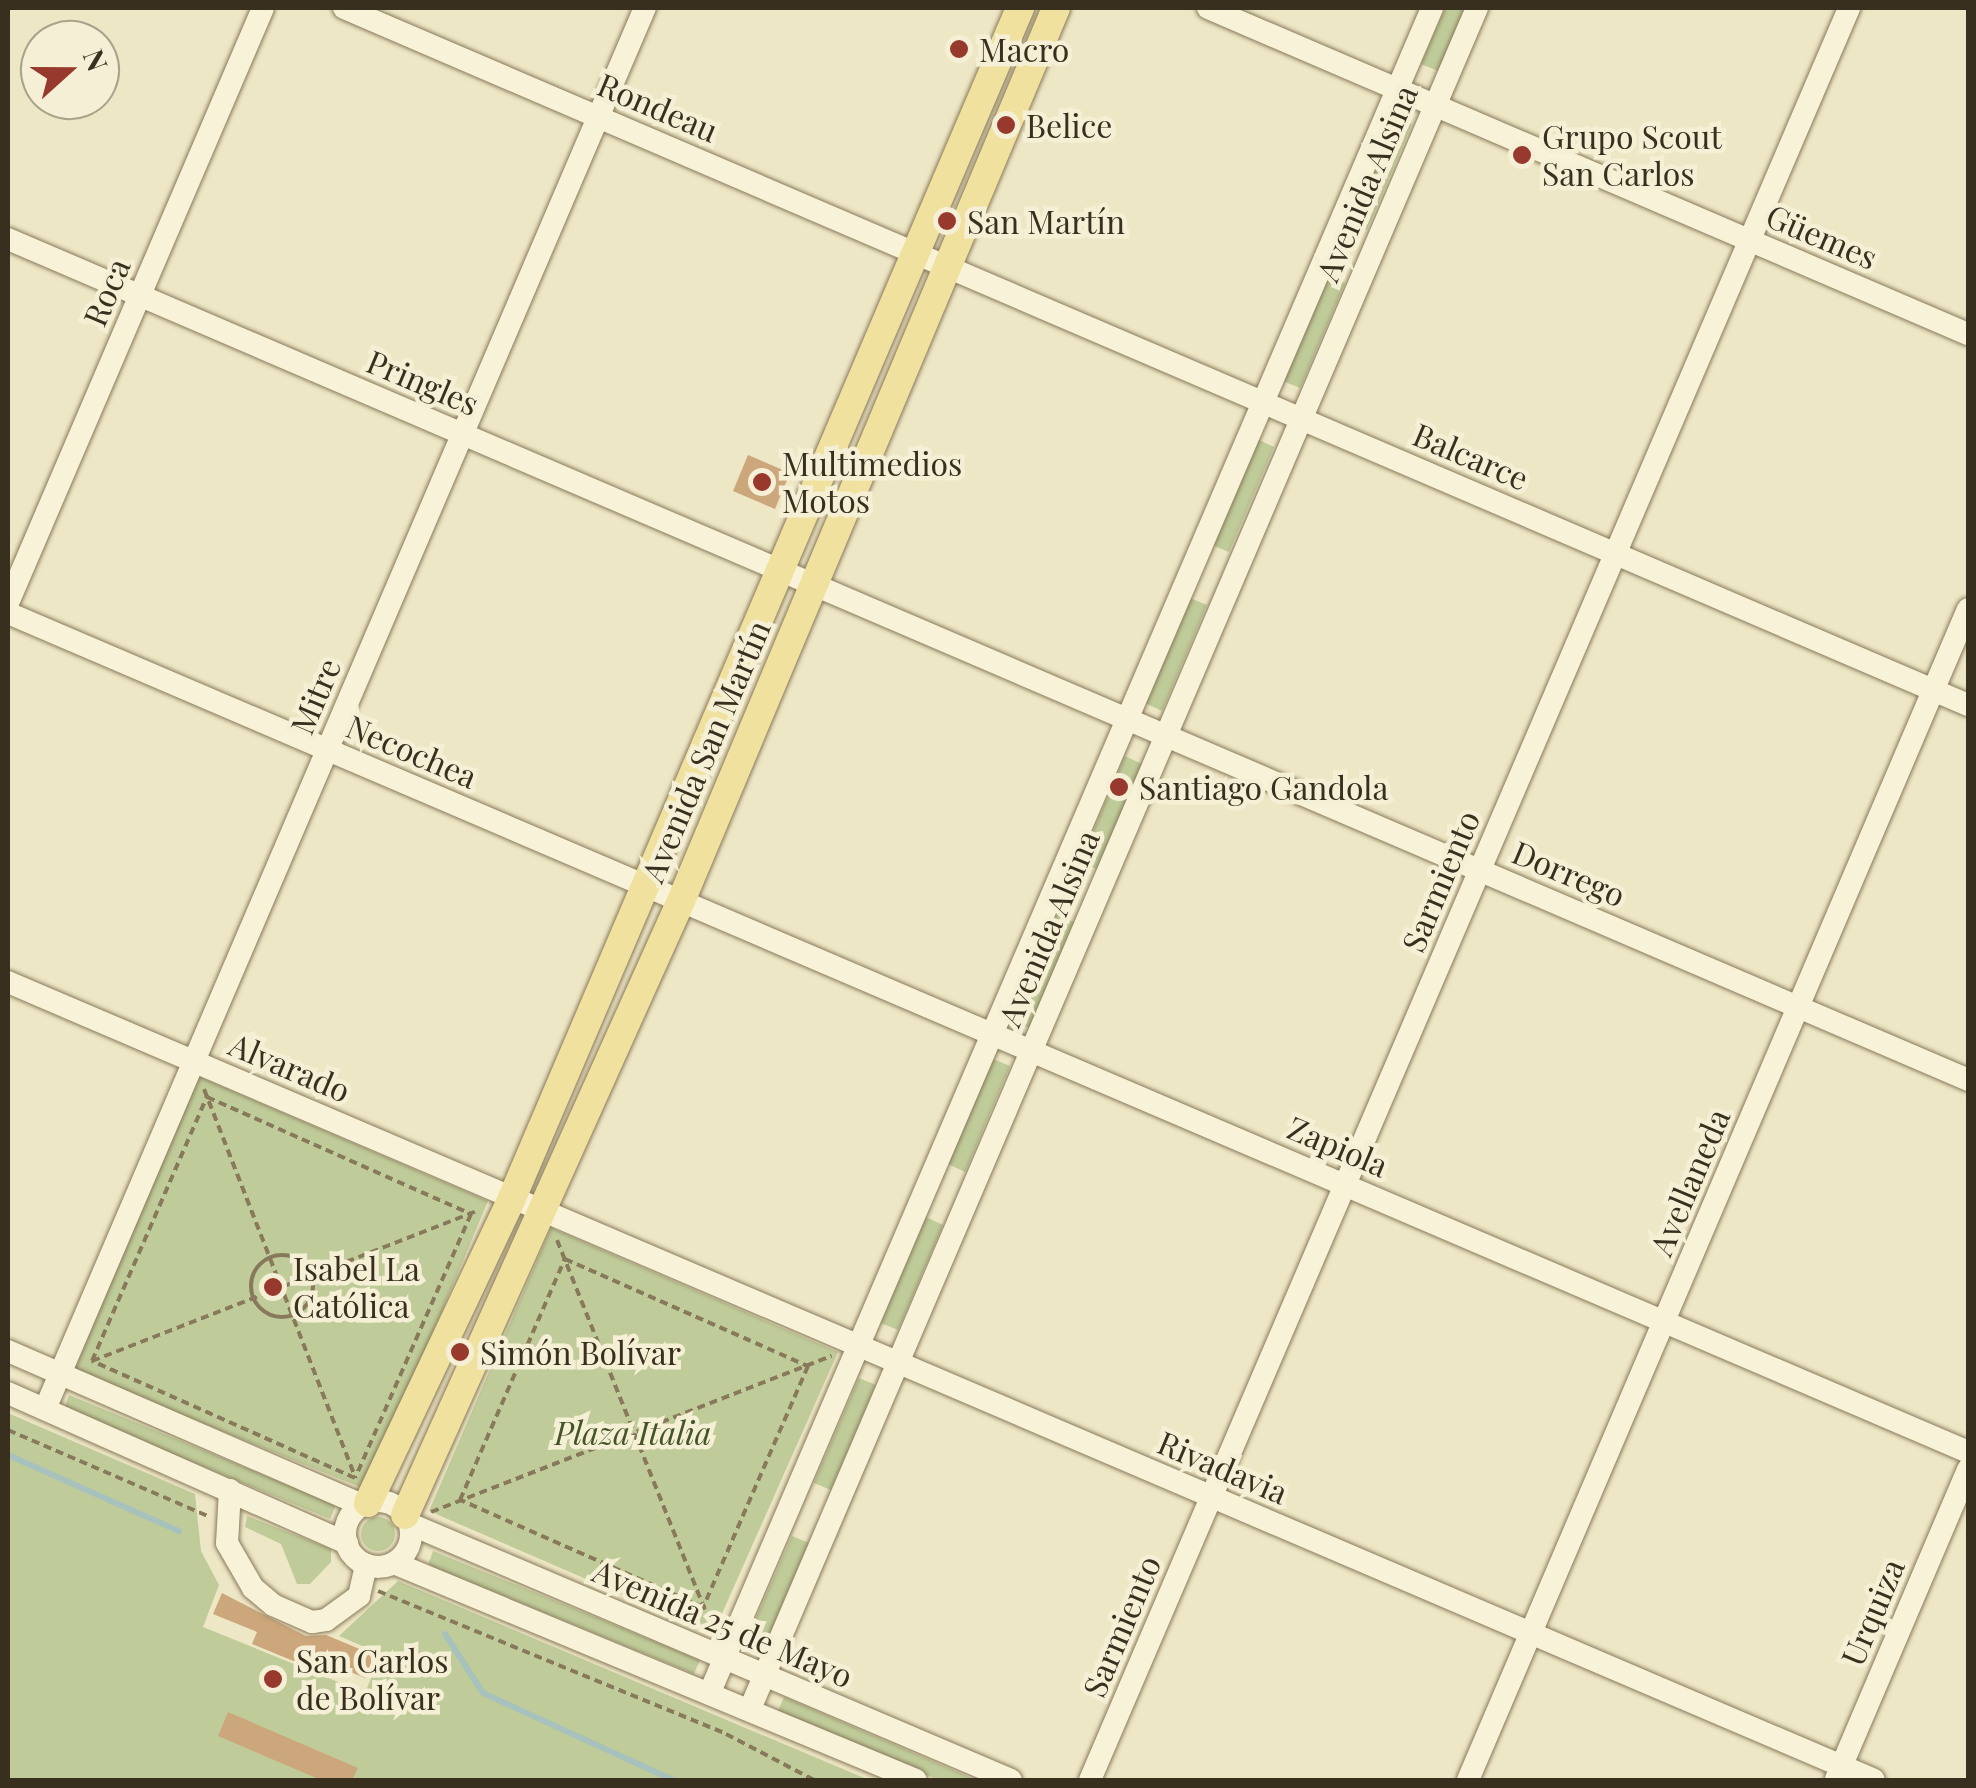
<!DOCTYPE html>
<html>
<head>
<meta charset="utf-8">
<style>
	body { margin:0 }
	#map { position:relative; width:1976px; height:1788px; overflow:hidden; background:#eee7c5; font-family:"Playfair Display",serif }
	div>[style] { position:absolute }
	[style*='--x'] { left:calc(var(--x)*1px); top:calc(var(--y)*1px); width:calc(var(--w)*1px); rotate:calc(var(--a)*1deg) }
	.green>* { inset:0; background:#bfcc99 }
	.round { border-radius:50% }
	.stream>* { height:6px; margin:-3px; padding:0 3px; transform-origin:3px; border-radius:3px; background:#a7c1bd }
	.building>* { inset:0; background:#cba77b }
	.path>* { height:4px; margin-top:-2px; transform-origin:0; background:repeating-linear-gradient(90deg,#88795b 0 8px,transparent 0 13px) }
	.path>.ring { margin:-2px; padding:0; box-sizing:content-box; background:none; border:4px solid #88795b; border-radius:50% }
	.roads { filter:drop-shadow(0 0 2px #88795b) drop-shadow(0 0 2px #88795b) }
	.minor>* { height:22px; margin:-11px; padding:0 11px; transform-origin:11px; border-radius:11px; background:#f8f3d8 }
	.minor>.ring { margin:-11px; padding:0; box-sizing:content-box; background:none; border:22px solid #f8f3d8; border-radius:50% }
	.major>* { height:28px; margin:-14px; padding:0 14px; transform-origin:14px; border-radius:14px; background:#f0e19e }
	.dots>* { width:28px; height:28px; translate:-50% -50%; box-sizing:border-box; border:5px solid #f5f0d5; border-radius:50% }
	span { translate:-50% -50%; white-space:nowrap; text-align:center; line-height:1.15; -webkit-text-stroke:9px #f5f0d5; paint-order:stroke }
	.poi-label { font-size:32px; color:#392f1f }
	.left { translate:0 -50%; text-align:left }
	.street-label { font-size:32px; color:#392f1f }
	.park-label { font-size:32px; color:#435526; font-style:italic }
	.frame { position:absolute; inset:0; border:10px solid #392f1f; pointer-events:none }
	.north { position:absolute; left:20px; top:20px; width:100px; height:100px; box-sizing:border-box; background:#f5f0d5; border:2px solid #aaa38c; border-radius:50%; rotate:69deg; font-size:28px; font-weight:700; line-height:40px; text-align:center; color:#392f1f }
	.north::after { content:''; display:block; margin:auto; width:35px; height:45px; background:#97392c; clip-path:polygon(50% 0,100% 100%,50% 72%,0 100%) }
</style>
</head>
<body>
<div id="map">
	<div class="green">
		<div style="clip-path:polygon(1445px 8px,1465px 8px,1438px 71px,1421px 64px)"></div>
		<div style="clip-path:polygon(1395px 117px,1412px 124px,1367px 230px,1350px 223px)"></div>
		<div style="clip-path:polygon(1328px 275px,1345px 283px,1300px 388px,1283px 381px)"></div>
		<div style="clip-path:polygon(1257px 439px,1274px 447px,1229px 552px,1212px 545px)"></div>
		<div style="clip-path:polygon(1190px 598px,1207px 605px,1162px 711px,1145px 703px)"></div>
		<div style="clip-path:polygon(1125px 756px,1142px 764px,1097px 869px,1080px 862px)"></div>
		<div style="clip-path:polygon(1057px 915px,1074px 922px,1029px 1028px,1012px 1021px)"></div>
		<div style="clip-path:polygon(993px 1059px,1010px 1066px,965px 1172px,948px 1164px)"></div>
		<div style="clip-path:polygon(197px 1076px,488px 1201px,367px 1490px,74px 1371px)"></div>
		<div style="clip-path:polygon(926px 1217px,943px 1225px,898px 1330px,881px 1323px)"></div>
		<div style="clip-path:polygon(551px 1228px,838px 1352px,713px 1634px,429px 1511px)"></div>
		<div style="clip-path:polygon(859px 1378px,876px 1385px,831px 1490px,814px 1483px)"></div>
		<div style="clip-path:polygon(69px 1395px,336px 1505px,330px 1519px,64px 1409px)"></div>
		<div style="clip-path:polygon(8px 1413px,195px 1494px,201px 1551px,219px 1585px,203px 1627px,365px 1693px,381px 1654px,339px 1636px,398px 1581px,869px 1780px,8px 1780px)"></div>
		<div style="clip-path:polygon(247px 1516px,331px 1549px,331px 1562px,310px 1584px,297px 1584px,281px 1544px,245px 1527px)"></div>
		<div class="round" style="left:361px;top:1517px;width:34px;height:34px"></div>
		<div style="clip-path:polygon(792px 1536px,809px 1543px,764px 1649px,746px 1641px)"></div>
		<div style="clip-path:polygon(433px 1551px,700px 1660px,694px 1674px,428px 1565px)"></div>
		<div style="clip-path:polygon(784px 1697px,976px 1780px,938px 1780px,778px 1711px)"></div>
	</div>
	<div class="stream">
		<div style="--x:8;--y:1455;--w:187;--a:24"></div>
		<div style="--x:445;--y:1634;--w:70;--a:57.2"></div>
		<div style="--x:483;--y:1693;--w:209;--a:24.6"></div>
	</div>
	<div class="building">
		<div style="clip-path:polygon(748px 455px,790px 473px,775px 509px,733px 491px)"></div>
		<div style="clip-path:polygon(222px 1593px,306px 1636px,326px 1635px,374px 1655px,365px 1678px,319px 1659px,315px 1670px,252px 1644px,257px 1632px,213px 1614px)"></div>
		<div style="clip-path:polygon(228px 1712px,358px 1768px,352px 1780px,321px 1780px,218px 1736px)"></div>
	</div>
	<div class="path">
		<div style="--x:204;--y:1089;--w:415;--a:68.7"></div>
		<div style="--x:207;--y:1097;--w:289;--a:23.9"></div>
		<div style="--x:471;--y:1214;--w:288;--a:113.7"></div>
		<div style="--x:355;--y:1478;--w:288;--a:-156"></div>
		<div style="--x:92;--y:1361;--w:288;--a:-66.5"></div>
		<div style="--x:557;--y:1240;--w:421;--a:68.2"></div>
		<div class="ring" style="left:251px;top:1255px;width:58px;height:58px"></div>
		<div style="--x:565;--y:1259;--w:266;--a:23.8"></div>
		<div style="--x:808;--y:1366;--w:263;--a:113.5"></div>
		<div style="--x:703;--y:1607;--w:266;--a:-156.2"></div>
		<div style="--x:460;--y:1500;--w:263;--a:-66.5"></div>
		<div style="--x:92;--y:1361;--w:415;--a:-21.3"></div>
		<div style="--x:8;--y:1430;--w:220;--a:23.3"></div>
		<div style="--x:431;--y:1512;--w:430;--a:-21.3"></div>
		<div style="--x:378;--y:1591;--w:376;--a:22.3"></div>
		<div style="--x:726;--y:1734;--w:99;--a:27.6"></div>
	</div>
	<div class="roads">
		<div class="minor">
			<div style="--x:344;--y:8;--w:1767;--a:23.23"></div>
			<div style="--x:1208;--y:8;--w:827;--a:23.22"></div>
			<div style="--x:8;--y:239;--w:2133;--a:23.22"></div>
			<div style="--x:8;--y:603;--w:647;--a:-66.8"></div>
			<div style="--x:8;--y:613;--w:2132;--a:23.17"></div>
			<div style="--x:8;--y:982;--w:2029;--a:23.15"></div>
			<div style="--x:8;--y:1351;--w:387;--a:23.5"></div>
			<div style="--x:8;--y:1393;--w:371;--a:23.9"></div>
			<div style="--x:45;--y:1409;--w:1524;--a:-66.82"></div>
			<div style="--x:230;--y:1490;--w:53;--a:93.2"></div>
			<div style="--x:227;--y:1543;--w:52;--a:60"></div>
			<div style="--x:253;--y:1588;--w:26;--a:40"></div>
			<div style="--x:273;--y:1605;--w:43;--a:23.6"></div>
			<div style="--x:312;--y:1622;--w:14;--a:-8"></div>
			<div style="--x:326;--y:1620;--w:41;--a:-36"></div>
			<div style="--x:359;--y:1596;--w:32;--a:-77"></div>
			<div class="ring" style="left:345px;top:1501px;width:44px;height:44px"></div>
			<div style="--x:410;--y:1524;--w:653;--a:23.07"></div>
			<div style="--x:394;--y:1563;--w:565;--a:22.57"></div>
			<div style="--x:710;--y:1692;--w:1832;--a:-66.79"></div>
			<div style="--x:750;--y:1709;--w:1850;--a:-66.86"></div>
			<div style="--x:1836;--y:1779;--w:337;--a:-66.9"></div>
			<div style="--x:1090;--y:1780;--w:1928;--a:-66.81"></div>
			<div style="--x:1468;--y:1780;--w:1273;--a:-66.88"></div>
		</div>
		<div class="major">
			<div style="--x:368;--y:1503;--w:337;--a:-64.7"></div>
			<div style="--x:512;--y:1198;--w:1294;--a:-66.88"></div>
			<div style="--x:405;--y:1515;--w:673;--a:-65.8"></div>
			<div style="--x:681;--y:901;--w:969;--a:-67.22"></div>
		</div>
	</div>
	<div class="dots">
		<div style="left:959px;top:49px;background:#97392c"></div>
		<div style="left:1006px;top:125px;background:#97392c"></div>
		<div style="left:1522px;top:155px;background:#97392c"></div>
		<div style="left:947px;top:221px;background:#97392c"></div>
		<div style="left:762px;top:482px;background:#97392c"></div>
		<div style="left:1119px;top:787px;background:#97392c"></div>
		<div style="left:273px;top:1287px;background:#97392c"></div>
		<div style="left:460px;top:1352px;background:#97392c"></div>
		<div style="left:273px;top:1679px;background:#97392c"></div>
	</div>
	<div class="poi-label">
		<span class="left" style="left:979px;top:49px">Macro</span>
		<span class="left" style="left:1026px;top:125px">Belice</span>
		<span class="left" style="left:1542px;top:155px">Grupo Scout<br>San Carlos</span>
		<span class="left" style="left:967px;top:221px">San Martín</span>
		<span class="left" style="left:782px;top:482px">Multimedios<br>Motos</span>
		<span class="left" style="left:1139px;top:787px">Santiago Gandola</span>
		<span class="left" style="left:293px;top:1287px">Isabel La<br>Católica</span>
		<span class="left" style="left:480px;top:1352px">Simón Bolívar</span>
		<span class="left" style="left:296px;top:1679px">San Carlos<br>de Bolívar</span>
	</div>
	<div class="street-label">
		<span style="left:658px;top:107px;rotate:23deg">Rondeau</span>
		<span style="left:1366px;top:183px;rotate:-67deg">Avenida Alsina</span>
		<span style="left:1822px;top:236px;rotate:23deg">Güemes</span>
		<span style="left:106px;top:292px;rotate:-67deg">Roca</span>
		<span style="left:423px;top:382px;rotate:23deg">Pringles</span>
		<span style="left:1471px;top:456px;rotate:23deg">Balcarce</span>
		<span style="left:315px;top:696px;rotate:-67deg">Mitre</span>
		<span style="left:412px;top:751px;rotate:23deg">Necochea</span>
		<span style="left:705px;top:751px;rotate:-67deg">Avenida San Martín</span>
		<span style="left:1569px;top:873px;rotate:23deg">Dorrego</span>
		<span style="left:1440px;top:881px;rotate:-67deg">Sarmiento</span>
		<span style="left:1048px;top:928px;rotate:-67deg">Avenida Alsina</span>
		<span style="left:290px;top:1067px;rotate:23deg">Alvarado</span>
		<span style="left:1338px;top:1146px;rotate:23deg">Zapiola</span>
		<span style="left:1689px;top:1182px;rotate:-67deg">Avellaneda</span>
		<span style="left:1223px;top:1467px;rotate:23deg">Rivadavia</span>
		<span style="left:1872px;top:1612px;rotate:-67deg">Urquiza</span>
		<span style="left:723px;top:1623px;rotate:23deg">Avenida 25 de Mayo</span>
		<span style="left:1121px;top:1626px;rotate:-67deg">Sarmiento</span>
	</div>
	<div class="park-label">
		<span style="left:633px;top:1432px">Plaza Italia</span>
	</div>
	<div class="frame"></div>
	<div class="north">N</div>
</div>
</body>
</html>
